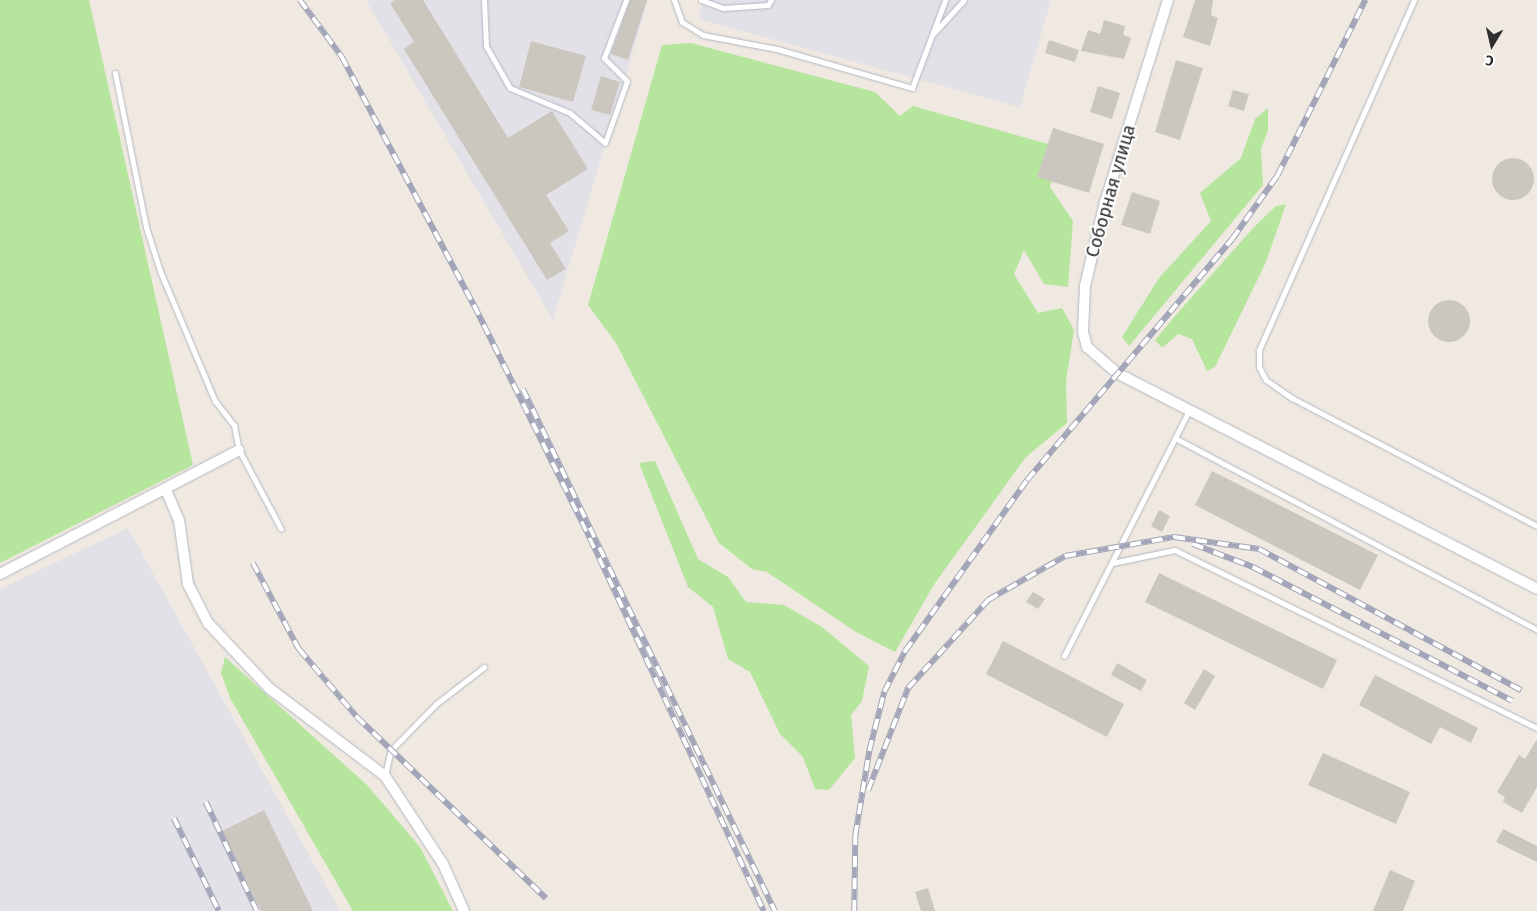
<!DOCTYPE html>
<html>
<head>
<meta charset="utf-8">
<style>
	body { margin:0 }
	#map { position:relative; width:1537px; height:911px; overflow:hidden; background:#efe9e1; font-family:"Fira Sans",sans-serif }
	div>[style] { position:absolute }
	[style*='--x'] { left:calc(var(--x)*1px); top:calc(var(--y)*1px); width:calc(var(--w)*1px); rotate:calc(var(--a)*1deg) }
	.industrial>* { inset:0; background:#e3e1e8 }
	.green>* { inset:0; background:#b6e59e }
	.building>* { inset:0; background:#cbc7bf }
	.round { border-radius:50% }
	.roads { filter:drop-shadow(0 0 1px #b4b7c1) drop-shadow(0 0 1px #b4b7c1) }
	.service>* { height:5px; margin:-2.5px; padding:0 2.5px; transform-origin:2.5px; border-radius:2.5px; background:#fff }
	.minor>* { height:10px; margin:-5px; padding:0 5px; transform-origin:5px; border-radius:5px; background:#fff }
	.rail>* { height:5.5px; margin-top:-2.75px; transform-origin:0; background:repeating-linear-gradient(90deg,#fff 0 11px,#a3a6b8 0 22px); box-sizing:border-box; border-block:1px solid #a3a6b8 }
	span { translate:-50% -50%; white-space:nowrap; text-align:center; line-height:1.15; -webkit-text-stroke:4px #fff; paint-order:stroke }
	.street-label { font-size:18px; color:#2e2e2e }
	.north { position:absolute; left:1467px; top:20px; width:50px; height:50px; -webkit-text-stroke:4px #fff; paint-order:stroke; rotate:189deg; font-size:14px; font-weight:700; line-height:20px; text-align:center; color:#2e2e2e }
	.north::after { content:''; display:block; margin:auto; width:18px; height:22px; background:#2e2e2e; clip-path:polygon(50% 0,100% 100%,50% 72%,0 100%) }
</style>
</head>
<body>
<div id="map">
	<div class="industrial">
		<div style="clip-path:polygon(366px 0,648px 0,553px 320px)"></div>
		<div style="clip-path:polygon(703px 0,1051px 0,1020px 107px,698px 19px)"></div>
		<div style="clip-path:polygon(128px 528px,340px 911px,0 911px,0 589px)"></div>
	</div>
	<div class="green">
		<div style="clip-path:polygon(0 0,89px 0,193px 465px,0 563px)"></div>
		<div style="clip-path:polygon(691px 43px,875px 92px,900px 116px,913px 106px,1048px 144px,1058px 162px,1050px 187px,1073px 221px,1068px 287px,1044px 284px,1024px 250px,1014px 274px,1038px 313px,1062px 308px,1074px 330px,1066px 381px,1067px 423px,1026px 457px,935px 583px,895px 652px,856px 632px,767px 572px,752px 569px,719px 543px,616px 343px,588px 305px,662px 45px)"></div>
		<div style="clip-path:polygon(1268px 108px,1268px 130px,1261px 149px,1263px 185px,1129px 346px,1122px 337px,1159px 278px,1211px 221px,1200px 193px,1241px 158px,1255px 119px)"></div>
		<div style="clip-path:polygon(1286px 204px,1266px 262px,1215px 367px,1207px 371px,1192px 339px,1178px 334px,1162px 348px,1155px 340px,1182px 308px,1255px 226px,1276px 206px)"></div>
		<div style="clip-path:polygon(655px 461px,698px 559px,728px 577px,746px 602px,784px 605px,822px 627px,869px 666px,862px 701px,851px 715px,855px 758px,829px 790px,815px 789px,803px 757px,780px 734px,750px 672px,728px 659px,713px 607px,688px 587px,639px 463px)"></div>
		<div style="clip-path:polygon(225px 657px,367px 785px,420px 847px,453px 911px,353px 911px,230px 698px,221px 673px)"></div>
	</div>
	<div class="building">
		<div style="clip-path:polygon(395px 0,423px 0,508px 138px,552px 111px,588px 169px,546px 195px,569px 231px,550px 243px,566px 269px,547px 280px,404px 49px,414px 42px,390px 3px)"></div>
		<div style="clip-path:polygon(630px 0,647px 0,628px 60px,611px 54px)"></div>
		<div style="clip-path:polygon(1195px 0,1213px 0,1211px 15px,1218px 18px,1210px 46px,1183px 37px)"></div>
		<div style="clip-path:polygon(1104px 20px,1125px 26px,1123px 35px,1131px 38px,1124px 59px,1081px 51px,1088px 30px,1100px 34px)"></div>
		<div style="clip-path:polygon(1049px 40px,1079px 50px,1075px 62px,1045px 53px)"></div>
		<div style="clip-path:polygon(531px 41px,586px 56px,573px 102px,519px 87px)"></div>
		<div style="clip-path:polygon(1176px 60px,1203px 68px,1180px 140px,1155px 132px)"></div>
		<div style="clip-path:polygon(601px 76px,620px 82px,610px 115px,591px 110px)"></div>
		<div style="clip-path:polygon(1098px 86px,1120px 93px,1112px 119px,1090px 112px)"></div>
		<div style="clip-path:polygon(1233px 90px,1249px 94px,1244px 111px,1228px 106px)"></div>
		<div style="clip-path:polygon(1053px 128px,1104px 144px,1089px 193px,1037px 177px)"></div>
		<div class="round" style="left:1492px;top:158px;width:42px;height:42px"></div>
		<div style="clip-path:polygon(1132px 192px,1160px 201px,1150px 234px,1121px 225px)"></div>
		<div class="round" style="left:1428px;top:300px;width:42px;height:42px"></div>
		<div style="clip-path:polygon(1212px 471px,1378px 555px,1360px 590px,1195px 505px)"></div>
		<div style="clip-path:polygon(1159px 510px,1170px 516px,1162px 532px,1151px 526px)"></div>
		<div style="clip-path:polygon(1159px 573px,1337px 660px,1323px 689px,1145px 602px)"></div>
		<div style="clip-path:polygon(1033px 592px,1045px 599px,1038px 609px,1026px 602px)"></div>
		<div style="clip-path:polygon(1003px 641px,1124px 704px,1107px 737px,986px 674px)"></div>
		<div style="clip-path:polygon(1117px 663px,1147px 680px,1141px 691px,1111px 675px)"></div>
		<div style="clip-path:polygon(1204px 669px,1215px 676px,1195px 710px,1184px 703px)"></div>
		<div style="clip-path:polygon(1375px 675px,1478px 728px,1471px 743px,1440px 727px,1431px 744px,1359px 705px)"></div>
		<div style="clip-path:polygon(1537px 739px,1537px 787px,1522px 813px,1503px 802px,1505px 797px,1497px 792px,1519px 755px,1525px 759px)"></div>
		<div style="clip-path:polygon(1323px 753px,1410px 792px,1396px 824px,1308px 785px)"></div>
		<div style="clip-path:polygon(264px 810px,313px 911px,261px 911px,222px 831px)"></div>
		<div style="clip-path:polygon(1503px 829px,1537px 846px,1537px 862px,1496px 842px)"></div>
		<div style="clip-path:polygon(1390px 870px,1415px 881px,1403px 911px,1373px 911px)"></div>
		<div style="clip-path:polygon(928px 888px,935px 911px,921px 911px,915px 892px)"></div>
	</div>
	<div class="roads">
		<div class="service">
			<div style="--x:484;--y:0;--w:46;--a:87.5"></div>
			<div style="--x:486;--y:46;--w:48;--a:60.3"></div>
			<div style="--x:510;--y:88;--w:65;--a:22.6"></div>
			<div style="--x:570;--y:113;--w:46;--a:40.6"></div>
			<div style="--x:605;--y:143;--w:66;--a:-70.5"></div>
			<div style="--x:627;--y:81;--w:33;--a:-135"></div>
			<div style="--x:604;--y:58;--w:62;--a:-69.2"></div>
			<div style="--x:674;--y:0;--w:23;--a:70"></div>
			<div style="--x:682;--y:22;--w:25;--a:32"></div>
			<div style="--x:703;--y:35;--w:75;--a:10.7"></div>
			<div style="--x:777;--y:49;--w:141;--a:16.1"></div>
			<div style="--x:912;--y:88;--w:94;--a:-69.4"></div>
			<div style="--x:701;--y:0;--w:23;--a:20"></div>
			<div style="--x:723;--y:8;--w:45;--a:-3.8"></div>
			<div style="--x:768;--y:5;--w:6;--a:-59"></div>
			<div style="--x:1414;--y:0;--w:383;--a:113.9"></div>
			<div style="--x:1259;--y:350;--w:17;--a:90"></div>
			<div style="--x:1259;--y:367;--w:15;--a:62"></div>
			<div style="--x:1266;--y:380;--w:32;--a:35"></div>
			<div style="--x:1292;--y:398;--w:276;--a:27.6"></div>
			<div style="--x:933;--y:34;--w:46;--a:-47.6"></div>
			<div style="--x:115;--y:73;--w:157;--a:78.6"></div>
			<div style="--x:146;--y:227;--w:46;--a:72.3"></div>
			<div style="--x:160;--y:271;--w:141;--a:67.1"></div>
			<div style="--x:215;--y:401;--w:31;--a:52"></div>
			<div style="--x:234;--y:425;--w:25;--a:79"></div>
			<div style="--x:239;--y:450;--w:89;--a:62"></div>
			<div style="--x:1175;--y:438;--w:31;--a:-63"></div>
			<div style="--x:1112;--y:563;--w:64;--a:-11.7"></div>
			<div style="--x:1175;--y:550;--w:403;--a:26.2"></div>
			<div style="--x:1064;--y:656;--w:245;--a:-63"></div>
			<div style="--x:1175;--y:438;--w:410;--a:27.9"></div>
			<div style="--x:385;--y:775;--w:26;--a:-77"></div>
			<div style="--x:391;--y:750;--w:64;--a:-45.6"></div>
			<div style="--x:436;--y:704;--w:61;--a:-37.6"></div>
		</div>
		<div class="minor">
			<div style="--x:1168;--y:0;--w:212;--a:107.3"></div>
			<div style="--x:1105;--y:202;--w:86;--a:103.4"></div>
			<div style="--x:1085;--y:286;--w:46;--a:92.5"></div>
			<div style="--x:1083;--y:332;--w:16;--a:75"></div>
			<div style="--x:1087;--y:347;--w:40;--a:41"></div>
			<div style="--x:1117;--y:373;--w:472;--a:27.2"></div>
			<div style="--x:166;--y:490;--w:33;--a:67"></div>
			<div style="--x:179;--y:520;--w:65;--a:82"></div>
			<div style="--x:188;--y:584;--w:44;--a:62.9"></div>
			<div style="--x:208;--y:623;--w:89;--a:46.8"></div>
			<div style="--x:269;--y:688;--w:146;--a:37.2"></div>
			<div style="--x:385;--y:776;--w:105;--a:56.6"></div>
			<div style="--x:443;--y:864;--w:51;--a:65.9"></div>
			<div style="--x:0;--y:574;--w:269;--a:-27.4"></div>
		</div>
	</div>
	<div class="rail">
		<div style="--x:300;--y:0;--w:71;--a:53.6"></div>
		<div style="--x:342;--y:57;--w:281;--a:62"></div>
		<div style="--x:474;--y:305;--w:260;--a:63.5"></div>
		<div style="--x:590;--y:538;--w:412;--a:65"></div>
		<div style="--x:523;--y:389;--w:580;--a:64.23"></div>
		<div style="--x:1193;--y:544;--w:64;--a:21"></div>
		<div style="--x:1253;--y:567;--w:292;--a:27.3"></div>
		<div style="--x:253;--y:563;--w:98;--a:61.9"></div>
		<div style="--x:299;--y:649;--w:89;--a:49.5"></div>
		<div style="--x:357;--y:717;--w:262;--a:43.8"></div>
		<div style="--x:868;--y:790;--w:110;--a:-68.6"></div>
		<div style="--x:908;--y:688;--w:119;--a:-47.7"></div>
		<div style="--x:988;--y:600;--w:89;--a:-29.7"></div>
		<div style="--x:1065;--y:556;--w:111;--a:-9.9"></div>
		<div style="--x:1174;--y:537;--w:86;--a:8"></div>
		<div style="--x:1259;--y:549;--w:298;--a:28.3"></div>
		<div style="--x:206;--y:802;--w:120;--a:64.9"></div>
		<div style="--x:174;--y:818;--w:103;--a:64.2"></div>
		<div style="--x:854;--y:911;--w:75;--a:-89.2"></div>
		<div style="--x:855;--y:836;--w:86;--a:-80.6"></div>
		<div style="--x:869;--y:751;--w:61;--a:-75.7"></div>
		<div style="--x:884;--y:692;--w:46;--a:-62.9"></div>
		<div style="--x:905;--y:651;--w:210;--a:-54.5"></div>
		<div style="--x:1027;--y:480;--w:316;--a:-49.6"></div>
		<div style="--x:1232;--y:239;--w:77;--a:-54.5"></div>
		<div style="--x:1277;--y:176;--w:197;--a:-63.4"></div>
	</div>
	<div class="street-label">
		<span style="left:1111px;top:191px;rotate:-74deg">Соборная улица</span>
	</div>
	<div class="north">С</div>
</div>
</body>
</html>
